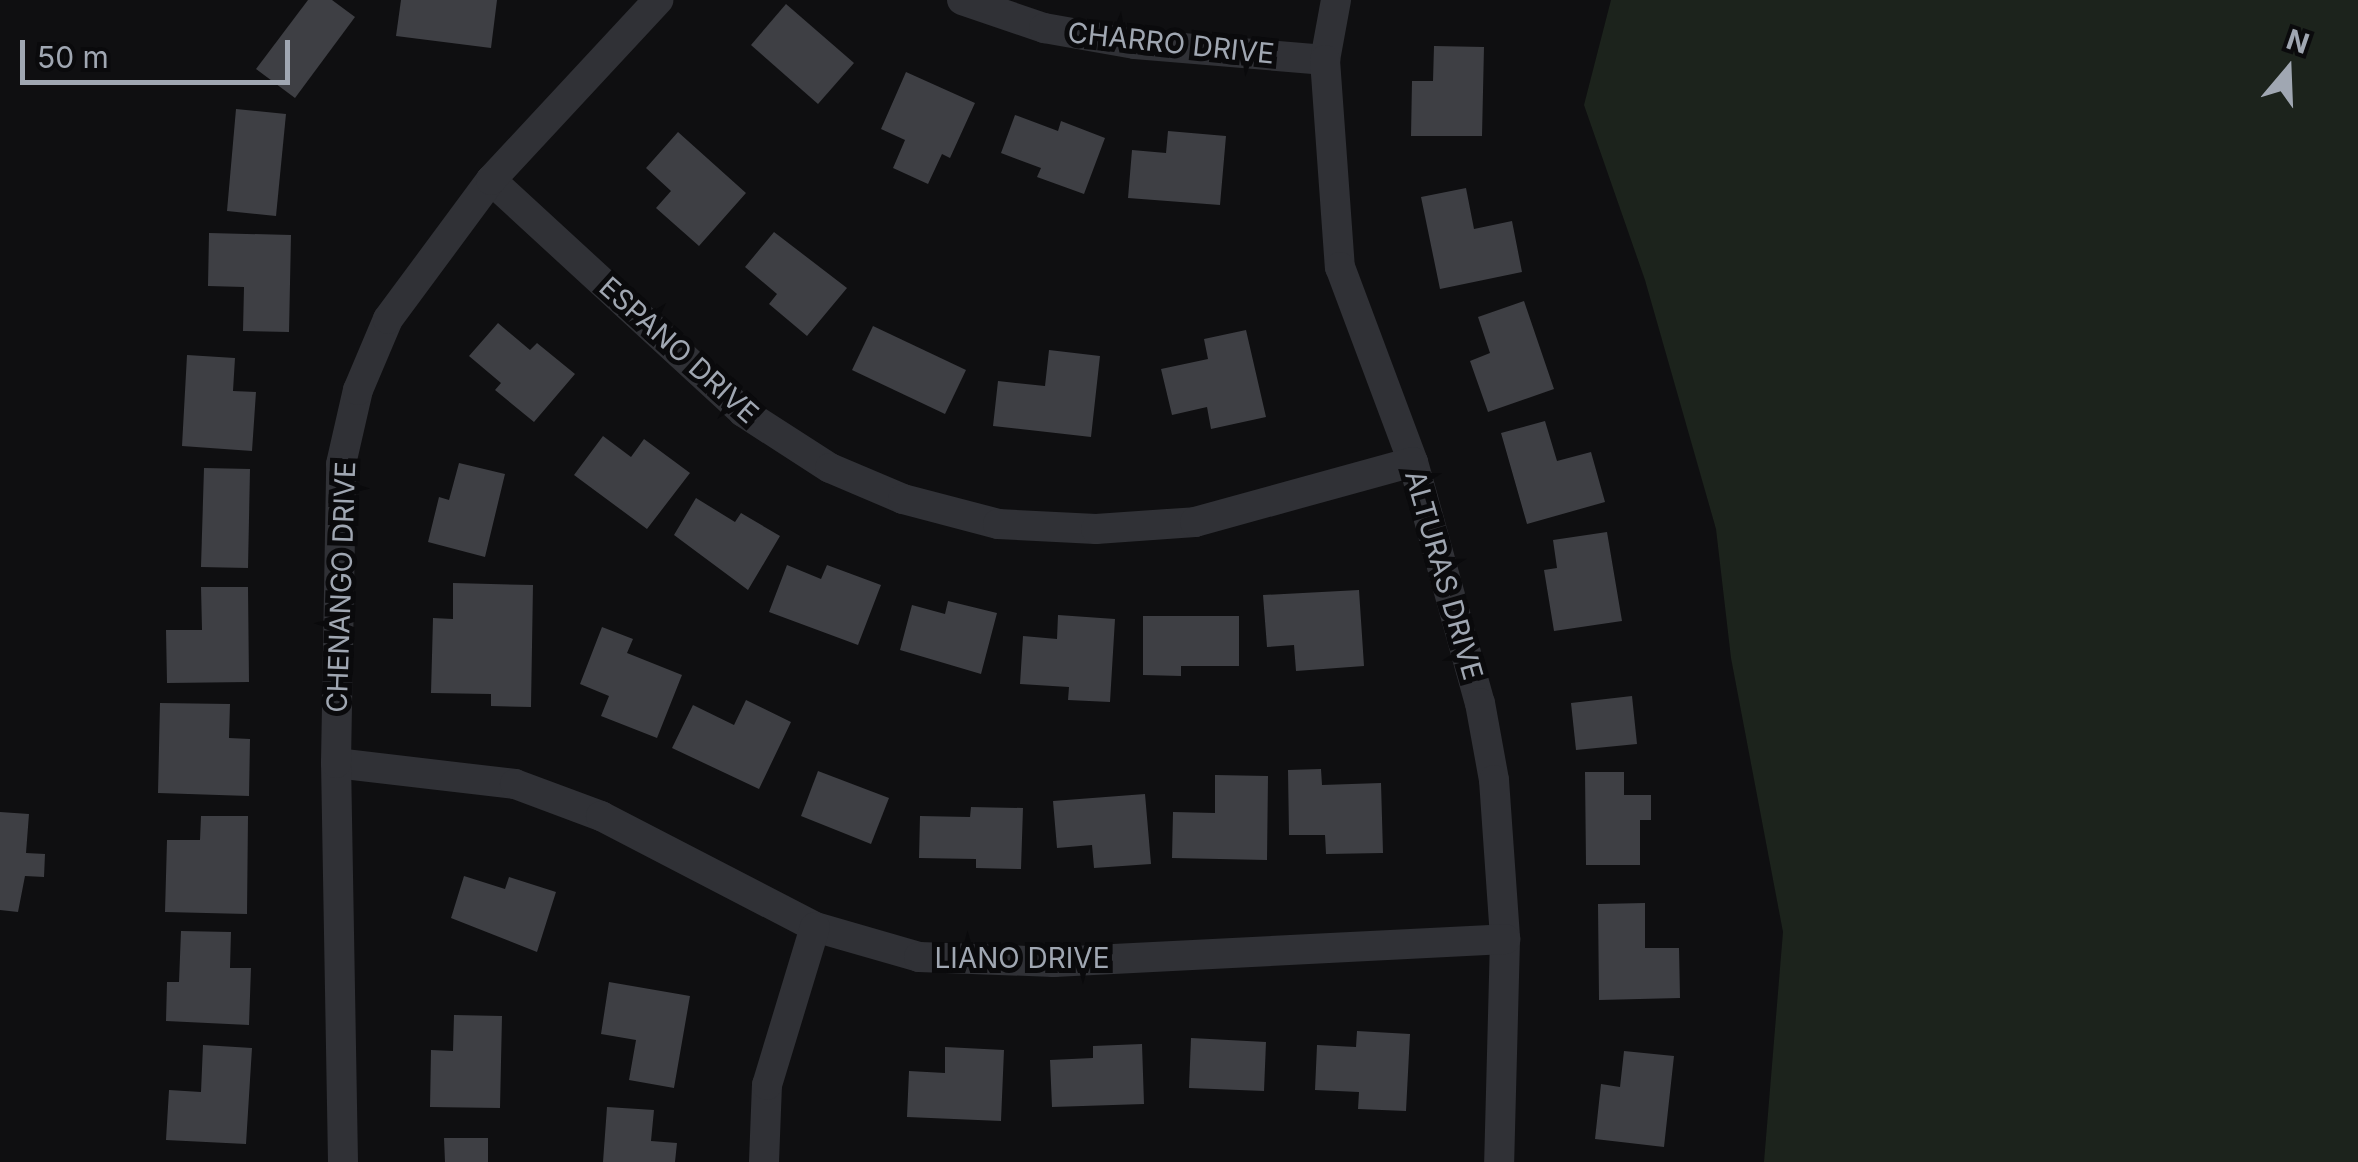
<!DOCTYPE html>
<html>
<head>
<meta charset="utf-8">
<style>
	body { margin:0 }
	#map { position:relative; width:2358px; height:1162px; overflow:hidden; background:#0f0f11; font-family:Inter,sans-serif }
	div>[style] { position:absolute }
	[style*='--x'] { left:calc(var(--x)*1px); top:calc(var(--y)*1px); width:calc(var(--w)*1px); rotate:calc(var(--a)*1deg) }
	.green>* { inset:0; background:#1c231c }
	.building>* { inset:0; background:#3e3f44 }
	.minor>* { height:30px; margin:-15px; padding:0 15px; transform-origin:15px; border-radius:15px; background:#303136 }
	span { translate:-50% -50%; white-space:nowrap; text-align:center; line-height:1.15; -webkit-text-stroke:10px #0a0a0c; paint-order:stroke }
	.street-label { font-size:28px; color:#a0a7b2 }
	.north { position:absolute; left:2238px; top:20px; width:100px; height:100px; -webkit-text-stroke:8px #0a0a0c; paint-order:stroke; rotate:19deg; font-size:28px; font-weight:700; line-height:40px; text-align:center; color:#a0a7b2 }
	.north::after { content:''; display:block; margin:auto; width:35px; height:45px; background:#a0a7b2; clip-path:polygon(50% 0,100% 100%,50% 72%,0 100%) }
	.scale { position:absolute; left:20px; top:40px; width:270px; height:45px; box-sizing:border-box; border:5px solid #a0a7b2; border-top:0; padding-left:12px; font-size:30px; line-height:35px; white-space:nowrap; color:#a0a7b2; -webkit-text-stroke:8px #0a0a0c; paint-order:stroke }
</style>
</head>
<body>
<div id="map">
	<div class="green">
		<div style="clip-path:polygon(1611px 0,2358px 0,2358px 1162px,1764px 1162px,1783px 932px,1731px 658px,1716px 529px,1645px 280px,1584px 105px)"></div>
	</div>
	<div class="building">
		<div style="clip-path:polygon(308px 0,332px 0,355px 17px,295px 98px,256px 69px)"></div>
		<div style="clip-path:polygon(401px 0,497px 0,491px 48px,396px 36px)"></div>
		<div style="clip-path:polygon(786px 4px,854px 63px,818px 104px,751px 45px)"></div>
		<div style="clip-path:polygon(1434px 46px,1484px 47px,1482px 136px,1411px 136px,1412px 81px,1433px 81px)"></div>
		<div style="clip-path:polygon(906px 72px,975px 103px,950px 158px,942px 154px,928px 184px,893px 168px,905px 140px,881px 129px)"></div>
		<div style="clip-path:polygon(236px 109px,286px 114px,276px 216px,227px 211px)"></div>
		<div style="clip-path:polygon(1015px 115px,1058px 131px,1061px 121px,1105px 138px,1084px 194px,1037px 177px,1041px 168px,1001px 153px)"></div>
		<div style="clip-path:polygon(1168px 131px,1226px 136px,1220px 205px,1128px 198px,1132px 150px,1166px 153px)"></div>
		<div style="clip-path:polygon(678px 132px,746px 193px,699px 246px,656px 208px,671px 191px,646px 168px)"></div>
		<div style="clip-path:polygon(1466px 188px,1474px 229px,1512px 221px,1522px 272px,1440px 289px,1421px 197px)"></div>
		<div style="clip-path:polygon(774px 232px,847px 288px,807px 336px,769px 304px,777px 294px,745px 267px)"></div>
		<div style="clip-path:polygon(209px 233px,291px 235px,289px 332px,243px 331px,244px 287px,208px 286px)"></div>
		<div style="clip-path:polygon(1524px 301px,1554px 389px,1488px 412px,1470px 361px,1490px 353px,1478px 317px)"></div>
		<div style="clip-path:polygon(498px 323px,530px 350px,537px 343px,575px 374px,534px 422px,495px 390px,501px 383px,469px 356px)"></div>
		<div style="clip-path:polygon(873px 326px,966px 370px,945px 414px,852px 370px)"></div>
		<div style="clip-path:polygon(1246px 330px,1266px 417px,1211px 429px,1207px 407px,1172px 415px,1161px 369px,1208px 359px,1204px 339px)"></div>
		<div style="clip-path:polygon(1049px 350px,1100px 356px,1091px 437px,993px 426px,998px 381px,1045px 386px)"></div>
		<div style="clip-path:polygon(187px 355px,235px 358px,233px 391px,256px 392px,252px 451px,182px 446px)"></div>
		<div style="clip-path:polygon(1545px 421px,1557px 461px,1591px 452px,1605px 502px,1527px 524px,1501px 433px)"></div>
		<div style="clip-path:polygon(603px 436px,631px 457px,644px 439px,690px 473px,647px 529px,574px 475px)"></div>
		<div style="clip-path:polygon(459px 463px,505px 474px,485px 557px,428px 542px,439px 497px,449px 500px)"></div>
		<div style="clip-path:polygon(204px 468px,250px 469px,248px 568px,201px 567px)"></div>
		<div style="clip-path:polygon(696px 498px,735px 522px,741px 513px,780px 536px,748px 590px,674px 535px)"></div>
		<div style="clip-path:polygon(1607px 532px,1622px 621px,1554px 631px,1544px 570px,1557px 568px,1553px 540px)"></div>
		<div style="clip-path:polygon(787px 565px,821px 579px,827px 565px,881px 585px,858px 645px,769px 612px)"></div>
		<div style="clip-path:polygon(453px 583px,533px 585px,531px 707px,491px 706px,491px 694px,431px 693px,433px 618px,453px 619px)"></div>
		<div style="clip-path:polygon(201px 587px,248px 587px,249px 682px,167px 683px,166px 630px,202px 630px)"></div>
		<div style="clip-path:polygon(1359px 590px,1364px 666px,1296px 671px,1294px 645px,1267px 647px,1263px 595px)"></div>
		<div style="clip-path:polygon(948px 601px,997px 613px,981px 674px,900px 650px,912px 605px,945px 614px)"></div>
		<div style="clip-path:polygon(1058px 615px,1115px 619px,1110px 702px,1068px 700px,1069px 687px,1020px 684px,1023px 636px,1057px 639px)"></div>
		<div style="clip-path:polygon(1143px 616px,1239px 616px,1239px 666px,1181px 666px,1181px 676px,1143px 675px)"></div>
		<div style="clip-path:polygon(602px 627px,633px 639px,627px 653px,682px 675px,657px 738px,601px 716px,609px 696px,580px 684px)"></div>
		<div style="clip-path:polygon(1632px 696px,1637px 744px,1576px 750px,1571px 703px)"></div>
		<div style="clip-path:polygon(746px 700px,791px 722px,759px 789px,672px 748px,693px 705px,734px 725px)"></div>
		<div style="clip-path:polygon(160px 703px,230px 704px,229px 738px,250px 739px,249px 796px,158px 793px)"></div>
		<div style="clip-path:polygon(1321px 769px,1322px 785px,1381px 783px,1383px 853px,1326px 854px,1325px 835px,1289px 835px,1288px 770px)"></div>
		<div style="clip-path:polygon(818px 771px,889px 798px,871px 844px,801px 816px)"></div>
		<div style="clip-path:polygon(1585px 772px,1624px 772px,1624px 795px,1651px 795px,1651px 820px,1640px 820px,1640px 865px,1586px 865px)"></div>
		<div style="clip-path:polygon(1215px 775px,1268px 776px,1267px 860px,1172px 858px,1173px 812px,1215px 813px)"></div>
		<div style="clip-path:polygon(1145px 794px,1151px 864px,1094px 868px,1092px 845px,1057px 848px,1053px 801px)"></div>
		<div style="clip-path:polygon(971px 807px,1023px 808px,1021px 869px,976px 868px,976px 859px,919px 858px,920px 816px,970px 817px)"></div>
		<div style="clip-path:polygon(0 812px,29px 814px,26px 853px,45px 854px,44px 877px,25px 876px,18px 912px,0 910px)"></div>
		<div style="clip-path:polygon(201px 816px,248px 816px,247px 914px,165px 912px,167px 840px,200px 840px)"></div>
		<div style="clip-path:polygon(464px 876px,505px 889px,509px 877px,556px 892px,537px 952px,451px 918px)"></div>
		<div style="clip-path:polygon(1645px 903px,1645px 948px,1679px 948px,1680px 998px,1599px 1000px,1598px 904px)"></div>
		<div style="clip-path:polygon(181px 931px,231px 932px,230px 968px,251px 968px,249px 1025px,166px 1021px,167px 982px,179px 982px)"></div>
		<div style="clip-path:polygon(609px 982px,690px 996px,674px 1088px,629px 1080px,636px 1040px,601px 1034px)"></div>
		<div style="clip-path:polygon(454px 1015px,502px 1016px,500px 1108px,430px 1107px,431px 1050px,453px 1051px)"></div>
		<div style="clip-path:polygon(1357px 1031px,1410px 1034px,1406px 1111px,1358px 1109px,1359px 1092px,1315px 1090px,1317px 1045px,1356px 1047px)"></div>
		<div style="clip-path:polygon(1191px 1038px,1266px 1042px,1264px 1091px,1189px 1088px)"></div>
		<div style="clip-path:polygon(1142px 1044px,1144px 1104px,1052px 1107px,1050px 1060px,1093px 1058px,1093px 1046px)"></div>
		<div style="clip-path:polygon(203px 1045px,252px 1048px,246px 1144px,166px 1140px,169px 1090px,201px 1092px)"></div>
		<div style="clip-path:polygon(945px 1047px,1004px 1050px,1001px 1121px,907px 1117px,909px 1071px,945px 1073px)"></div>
		<div style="clip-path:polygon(1624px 1051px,1674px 1056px,1664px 1147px,1595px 1139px,1601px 1084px,1620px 1087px)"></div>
		<div style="clip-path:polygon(607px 1107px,654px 1110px,651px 1141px,677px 1143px,675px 1162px,603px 1162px)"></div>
		<div style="clip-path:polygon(444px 1138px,488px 1138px,488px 1162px,445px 1162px)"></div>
	</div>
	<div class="minor">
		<div style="--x:962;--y:0;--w:87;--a:18.9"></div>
		<div style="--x:1044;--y:28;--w:92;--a:10"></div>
		<div style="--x:1135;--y:44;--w:191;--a:4.8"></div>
		<div style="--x:1336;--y:0;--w:61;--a:100.4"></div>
		<div style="--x:1325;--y:60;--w:208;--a:85.9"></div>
		<div style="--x:1340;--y:267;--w:208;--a:69.5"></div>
		<div style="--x:1413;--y:462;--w:250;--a:74.5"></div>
		<div style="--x:1480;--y:703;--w:78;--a:79.7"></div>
		<div style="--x:1494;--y:780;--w:159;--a:86"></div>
		<div style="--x:1505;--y:939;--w:223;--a:91.5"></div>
		<div style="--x:491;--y:180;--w:343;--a:42.6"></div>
		<div style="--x:743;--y:412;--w:103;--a:32.8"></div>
		<div style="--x:830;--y:468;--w:79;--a:23"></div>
		<div style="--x:903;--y:499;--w:98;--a:14.7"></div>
		<div style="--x:998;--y:524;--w:98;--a:2.9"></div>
		<div style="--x:1096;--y:529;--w:99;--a:-4"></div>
		<div style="--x:1195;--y:522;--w:226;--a:-15.4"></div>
		<div style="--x:336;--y:763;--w:180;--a:6.7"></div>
		<div style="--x:515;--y:784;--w:92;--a:20.4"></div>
		<div style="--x:601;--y:816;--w:241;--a:27.4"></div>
		<div style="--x:815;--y:927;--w:108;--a:16.1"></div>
		<div style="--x:919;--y:957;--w:135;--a:2.1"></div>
		<div style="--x:1054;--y:962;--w:452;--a:-2.9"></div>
		<div style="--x:343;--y:1162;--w:399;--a:-91"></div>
		<div style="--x:336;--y:763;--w:299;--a:-89"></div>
		<div style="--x:341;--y:464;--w:76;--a:-77.1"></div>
		<div style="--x:358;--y:390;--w:77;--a:-67.1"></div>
		<div style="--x:388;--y:319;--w:173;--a:-53.5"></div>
		<div style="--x:491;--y:180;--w:246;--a:-47.1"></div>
		<div style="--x:764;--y:1162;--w:77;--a:-87.8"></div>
		<div style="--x:767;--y:1085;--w:165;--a:-73.1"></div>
	</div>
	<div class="street-label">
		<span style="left:1171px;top:43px;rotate:6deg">CHARRO DRIVE</span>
		<span style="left:679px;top:350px;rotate:42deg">ESPANO DRIVE</span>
		<span style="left:1444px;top:575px;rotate:74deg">ALTURAS DRIVE</span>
		<span style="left:341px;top:587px;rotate:-88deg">CHENANGO DRIVE</span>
		<span style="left:1022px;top:958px">LIANO DRIVE</span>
	</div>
	<div class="north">N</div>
	<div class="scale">50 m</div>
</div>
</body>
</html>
